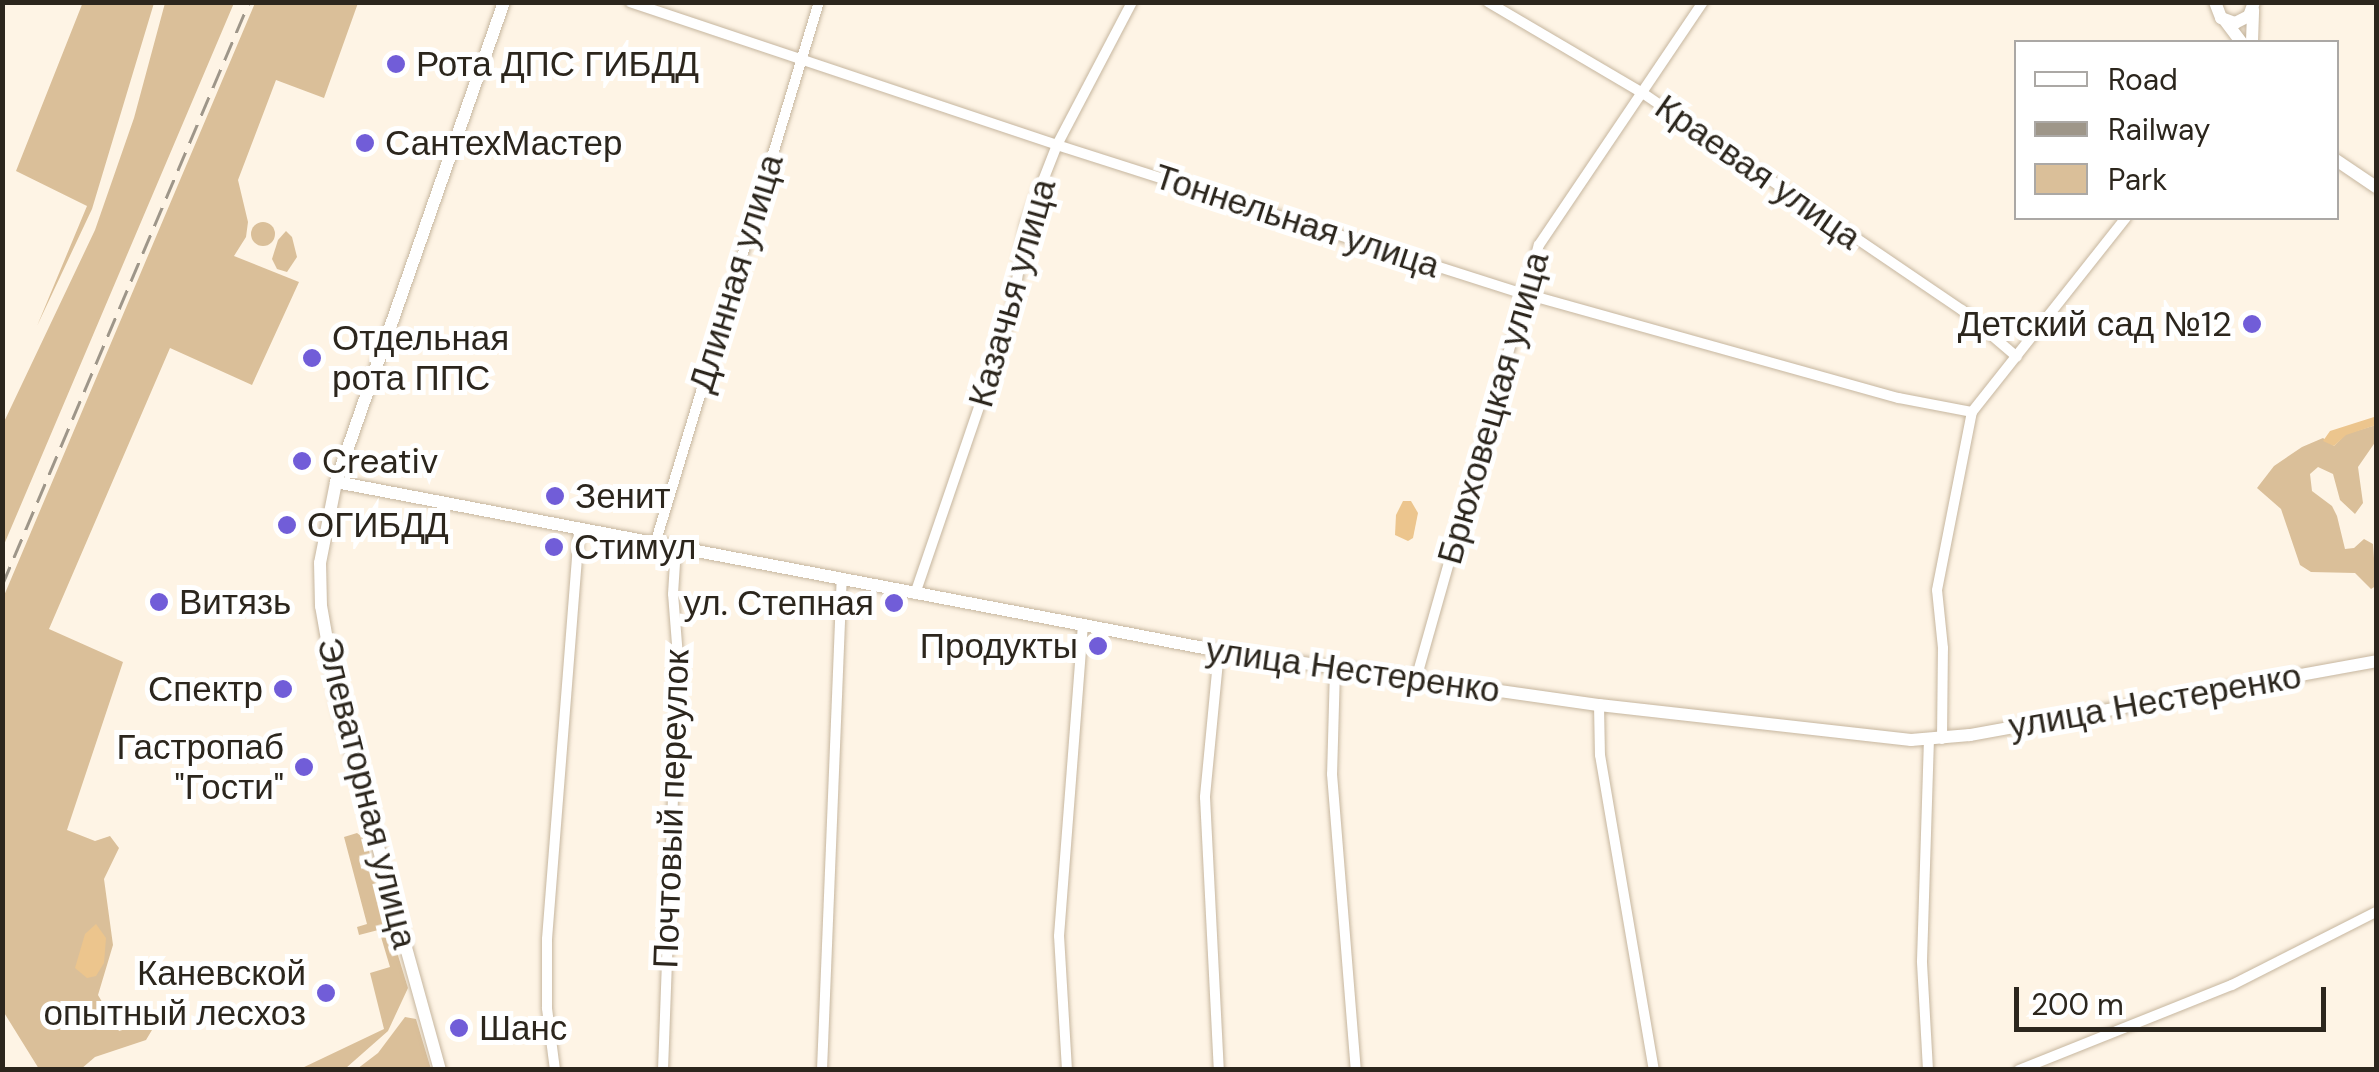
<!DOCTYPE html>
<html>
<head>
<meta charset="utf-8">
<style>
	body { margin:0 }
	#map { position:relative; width:2379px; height:1072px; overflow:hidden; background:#fef4e5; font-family:"DM Sans",sans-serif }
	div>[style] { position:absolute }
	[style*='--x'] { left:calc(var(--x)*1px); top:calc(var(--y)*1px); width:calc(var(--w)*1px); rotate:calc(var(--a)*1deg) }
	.green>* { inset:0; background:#dabf99 }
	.round { border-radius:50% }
	.water>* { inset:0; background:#ecc58d }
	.roads { filter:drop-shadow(0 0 2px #c6b69f) drop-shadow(0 0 2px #c6b69f) }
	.minor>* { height:10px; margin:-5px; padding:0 5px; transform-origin:5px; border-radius:5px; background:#fff }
	.tertiary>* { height:12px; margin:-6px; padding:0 6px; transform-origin:6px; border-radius:6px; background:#fff }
	.rail>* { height:2.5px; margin-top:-1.25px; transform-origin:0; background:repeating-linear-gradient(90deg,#9e9689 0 20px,transparent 0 30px) }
	.dots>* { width:28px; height:28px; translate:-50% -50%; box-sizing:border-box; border:5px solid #fff; border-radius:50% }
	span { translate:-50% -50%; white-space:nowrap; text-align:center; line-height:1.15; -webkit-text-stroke:10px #fff; paint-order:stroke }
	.poi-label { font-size:35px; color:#2c261d }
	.left { translate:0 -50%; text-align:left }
	.right { translate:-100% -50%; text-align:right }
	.street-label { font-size:35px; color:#2c261d }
	.frame { position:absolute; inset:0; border:5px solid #2c261d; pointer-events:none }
	.legend { position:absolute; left:2014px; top:40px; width:325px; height:180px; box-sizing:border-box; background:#fff; border:2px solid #aba8a5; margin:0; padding:12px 18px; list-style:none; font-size:30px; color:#2c261d }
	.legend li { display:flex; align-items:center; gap:20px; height:50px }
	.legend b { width:50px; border:2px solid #aba8a5 }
	.scale { position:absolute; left:2014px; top:987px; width:312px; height:45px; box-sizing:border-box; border:5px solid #2c261d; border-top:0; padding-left:12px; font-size:30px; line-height:35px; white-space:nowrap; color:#2c261d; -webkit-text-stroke:8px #fff; paint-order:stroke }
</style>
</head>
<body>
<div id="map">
	<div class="green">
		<div style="clip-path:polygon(83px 2px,154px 3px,92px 209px,37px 326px,87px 206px,16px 171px)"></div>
		<div style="clip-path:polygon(165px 3px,234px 3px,3px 547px,3px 424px,95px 230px,134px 118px)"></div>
		<div style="clip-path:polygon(255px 3px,358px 3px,324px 98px,276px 80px,238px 180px,248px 222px,246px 237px,234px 256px,299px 282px,252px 385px,170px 348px,49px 629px,123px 662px,67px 830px,95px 841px,110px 836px,119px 848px,104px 879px,113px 945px,98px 995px,119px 1031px,146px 1023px,152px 1030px,146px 1040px,95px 1057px,81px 1069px,39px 1069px,3px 1011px,3px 598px)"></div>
		<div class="round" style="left:251px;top:222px;width:24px;height:24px"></div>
		<div style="clip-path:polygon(286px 231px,292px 237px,297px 257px,287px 272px,277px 269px,272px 259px,278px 240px)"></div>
		<div style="clip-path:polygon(2376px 425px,2376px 441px,2358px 467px,2363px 503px,2355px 514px,2340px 500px,2333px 474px,2318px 467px,2310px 474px,2312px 491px,2332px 506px,2337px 516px,2345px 549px,2354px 548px,2364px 539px,2373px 544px,2376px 586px,2371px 589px,2355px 573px,2311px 572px,2300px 565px,2281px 509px,2257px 488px,2274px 466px,2302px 447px,2323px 438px,2334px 446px,2346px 434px)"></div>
		<div style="clip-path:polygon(357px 833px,366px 840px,389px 922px,386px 928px,359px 935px,357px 927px,367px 924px,344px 837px)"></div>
		<div style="clip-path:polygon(381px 937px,393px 939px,408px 988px,388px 1031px,346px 1068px,300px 1069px,384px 1029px,370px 973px,390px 967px)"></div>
		<div style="clip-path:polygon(405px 1017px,416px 1019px,431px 1069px,357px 1069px,378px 1053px)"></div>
	</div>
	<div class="water">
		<div style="clip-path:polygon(2374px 417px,2376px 425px,2346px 435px,2334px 446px,2323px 441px,2330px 431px)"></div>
		<div style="clip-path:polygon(1403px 501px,1411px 501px,1418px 513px,1413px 538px,1408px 541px,1395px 535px,1396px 515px)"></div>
		<div style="clip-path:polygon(96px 924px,106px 938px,104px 963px,96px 976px,87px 978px,75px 968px,85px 934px)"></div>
	</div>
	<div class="roads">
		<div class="minor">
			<div style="--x:630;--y:2;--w:450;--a:18.5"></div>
			<div style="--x:1057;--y:145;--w:488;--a:17.7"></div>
			<div style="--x:1522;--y:293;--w:391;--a:15.6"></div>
			<div style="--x:1899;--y:398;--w:74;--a:10.9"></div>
			<div style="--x:1488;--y:2;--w:178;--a:30.5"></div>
			<div style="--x:1641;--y:92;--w:388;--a:34.2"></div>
			<div style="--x:1962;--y:310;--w:72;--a:40.5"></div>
			<div style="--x:655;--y:544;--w:566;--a:-73.17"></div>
			<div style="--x:915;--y:594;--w:299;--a:-71.1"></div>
			<div style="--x:1012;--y:311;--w:88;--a:-80.9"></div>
			<div style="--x:1026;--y:224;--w:85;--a:-68.6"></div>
			<div style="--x:1057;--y:145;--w:161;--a:-62.3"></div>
			<div style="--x:1219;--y:651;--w:147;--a:95.5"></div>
			<div style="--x:1205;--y:797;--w:273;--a:87.1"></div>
			<div style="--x:1335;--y:669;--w:105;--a:91.6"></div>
			<div style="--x:1332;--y:774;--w:297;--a:85.4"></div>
			<div style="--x:1416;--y:679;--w:451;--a:-74.2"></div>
			<div style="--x:1539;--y:245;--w:293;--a:-56"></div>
			<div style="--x:1599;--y:705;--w:50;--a:88.9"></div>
			<div style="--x:1600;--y:755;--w:320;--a:80.3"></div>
			<div style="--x:1942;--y:739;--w:91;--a:-89.4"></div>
			<div style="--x:1943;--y:648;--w:58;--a:-95.9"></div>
			<div style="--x:1937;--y:590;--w:181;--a:-78.9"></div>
			<div style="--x:1972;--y:412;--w:248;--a:-51.6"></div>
			<div style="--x:555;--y:1070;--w:63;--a:-97.4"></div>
			<div style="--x:547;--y:1008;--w:69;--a:-90"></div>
			<div style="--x:547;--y:939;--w:411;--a:-85.5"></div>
			<div style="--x:663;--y:1070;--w:413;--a:-87.9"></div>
			<div style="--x:678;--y:657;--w:63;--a:-94.5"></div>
			<div style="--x:673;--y:594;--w:46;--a:-86.3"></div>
			<div style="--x:822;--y:1070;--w:490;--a:-87.7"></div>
			<div style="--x:1067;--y:1070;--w:134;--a:-93.4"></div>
			<div style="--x:1059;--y:936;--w:310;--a:-85.6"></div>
			<div style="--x:1928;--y:1070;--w:109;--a:-93.2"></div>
			<div style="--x:1922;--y:961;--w:221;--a:-88.2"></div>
			<div style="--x:2019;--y:1070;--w:229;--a:-21.8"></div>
			<div style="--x:2232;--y:985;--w:161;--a:-26.9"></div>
		</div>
		<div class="tertiary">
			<div style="--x:2215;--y:2;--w:17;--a:69"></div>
			<div style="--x:2221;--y:18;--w:15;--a:20"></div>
			<div style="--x:2235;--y:23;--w:16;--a:-27"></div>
			<div style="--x:2249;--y:16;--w:15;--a:-70"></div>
			<div style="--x:2226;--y:22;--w:25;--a:53"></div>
			<div style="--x:2252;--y:42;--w:32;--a:-88"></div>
			<div style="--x:2336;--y:160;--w:48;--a:34"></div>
			<div style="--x:336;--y:482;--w:899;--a:10.83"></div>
			<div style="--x:1219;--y:651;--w:384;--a:8.1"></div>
			<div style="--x:1599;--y:705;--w:314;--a:6.4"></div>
			<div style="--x:1911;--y:740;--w:59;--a:-4.8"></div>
			<div style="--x:1970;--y:735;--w:413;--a:-10.3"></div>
			<div style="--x:440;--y:1070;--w:382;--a:-105.5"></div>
			<div style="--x:338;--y:702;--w:97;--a:-100"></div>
			<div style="--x:321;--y:606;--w:43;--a:-91.3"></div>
			<div style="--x:320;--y:563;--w:83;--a:-78.8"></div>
			<div style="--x:336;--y:482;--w:509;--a:-70.71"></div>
		</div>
	</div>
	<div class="rail">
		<div style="--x:2;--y:585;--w:633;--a:-67.04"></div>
	</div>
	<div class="dots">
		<div style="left:396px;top:64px;background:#715dd8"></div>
		<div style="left:365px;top:143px;background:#715dd8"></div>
		<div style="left:2252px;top:324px;background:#715dd8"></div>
		<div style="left:312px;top:358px;background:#715dd8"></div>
		<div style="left:302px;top:461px;background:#715dd8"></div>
		<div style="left:555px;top:496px;background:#715dd8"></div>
		<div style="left:287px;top:525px;background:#715dd8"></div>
		<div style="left:554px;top:547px;background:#715dd8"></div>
		<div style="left:159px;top:602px;background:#715dd8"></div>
		<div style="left:894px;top:603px;background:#715dd8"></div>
		<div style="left:1098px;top:646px;background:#715dd8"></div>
		<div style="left:283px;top:689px;background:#715dd8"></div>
		<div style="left:304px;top:767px;background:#715dd8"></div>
		<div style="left:326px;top:993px;background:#715dd8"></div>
		<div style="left:459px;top:1028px;background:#715dd8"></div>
	</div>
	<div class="poi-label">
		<span class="left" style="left:416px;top:64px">Рота ДПС ГИБДД</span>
		<span class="left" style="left:385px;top:143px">СантехМастер</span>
		<span class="right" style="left:2232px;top:324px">Детский сад №12</span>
		<span class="left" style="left:332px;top:358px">Отдельная<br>рота ППС</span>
		<span class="left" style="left:322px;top:461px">Creativ</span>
		<span class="left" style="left:575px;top:496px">Зенит</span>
		<span class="left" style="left:307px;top:525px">ОГИБДД</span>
		<span class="left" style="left:574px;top:547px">Стимул</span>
		<span class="left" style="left:179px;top:602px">Витязь</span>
		<span class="right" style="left:874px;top:603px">ул. Степная</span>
		<span class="right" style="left:1078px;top:646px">Продукты</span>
		<span class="right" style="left:263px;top:689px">Спектр</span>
		<span class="right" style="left:284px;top:767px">Гастропаб<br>"Гости"</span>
		<span class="right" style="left:306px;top:993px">Каневской<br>опытный лесхоз</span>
		<span class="left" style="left:479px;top:1028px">Шанс</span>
	</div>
	<div class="street-label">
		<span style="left:1758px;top:172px;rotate:35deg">Краевая улица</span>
		<span style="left:1297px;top:221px;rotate:18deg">Тоннельная улица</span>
		<span style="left:736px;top:273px;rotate:-73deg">Длинная улица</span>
		<span style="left:1012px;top:293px;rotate:-74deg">Казачья улица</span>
		<span style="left:1493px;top:408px;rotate:-74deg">Брюховецкая улица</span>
		<span style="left:1353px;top:670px;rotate:8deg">улица Нестеренко</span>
		<span style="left:2155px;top:701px;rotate:-10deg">улица Нестеренко</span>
		<span style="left:367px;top:793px;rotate:76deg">Элеваторная улица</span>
		<span style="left:671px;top:809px;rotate:-88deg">Почтовый переулок</span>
	</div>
	<div class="frame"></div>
	<ul class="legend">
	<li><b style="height:12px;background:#fff"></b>Road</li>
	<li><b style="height:12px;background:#9e9689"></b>Railway</li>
	<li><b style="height:28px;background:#dabf99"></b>Park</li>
	</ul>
	<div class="scale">200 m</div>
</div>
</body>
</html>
